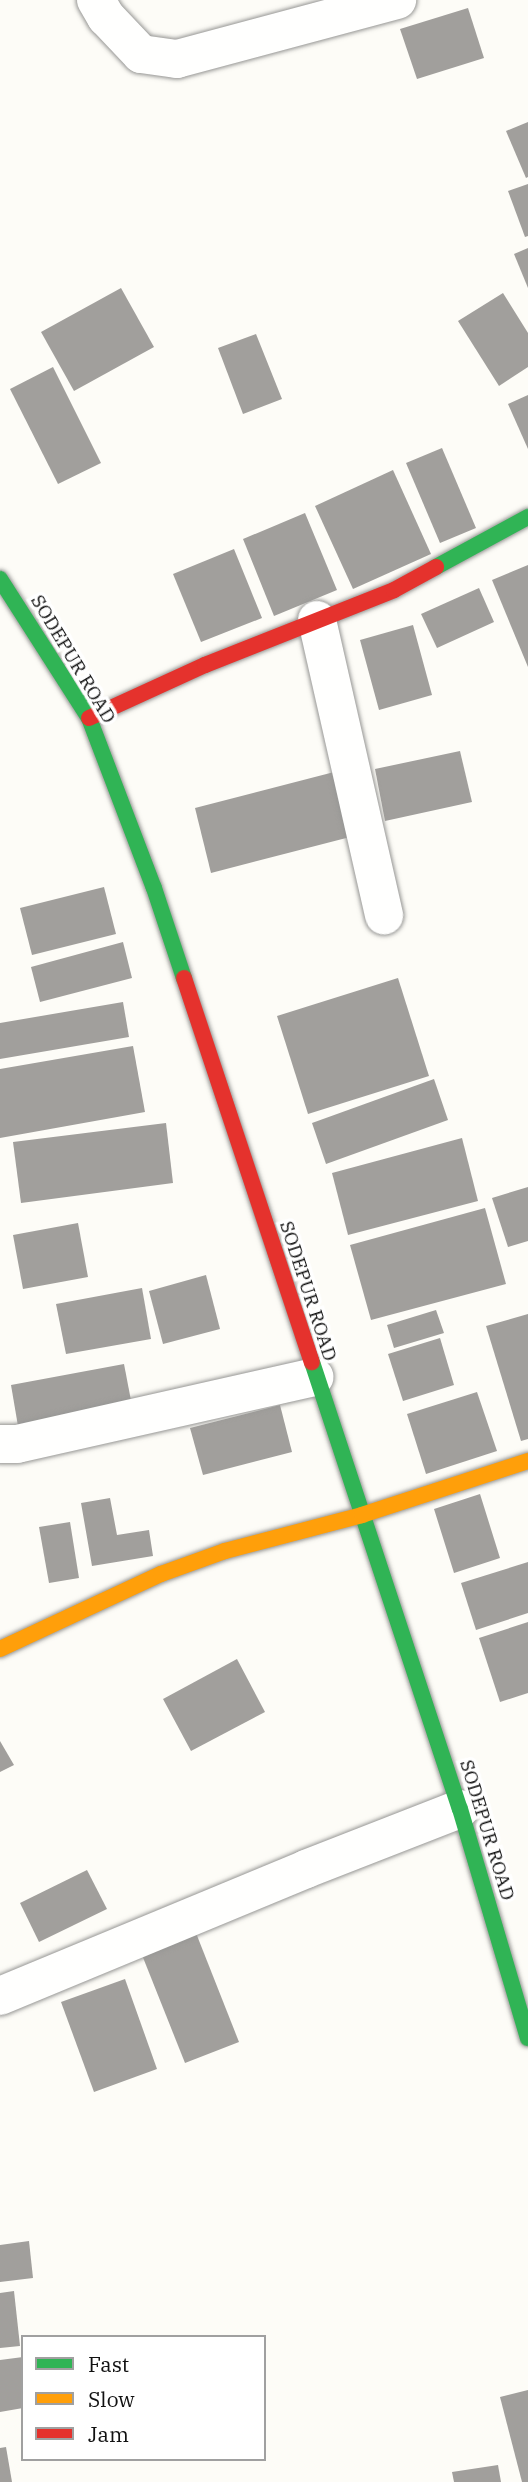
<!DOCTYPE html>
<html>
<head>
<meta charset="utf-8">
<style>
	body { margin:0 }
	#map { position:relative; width:528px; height:2482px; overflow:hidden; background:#fdfcf7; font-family:"IBM Plex Serif",serif }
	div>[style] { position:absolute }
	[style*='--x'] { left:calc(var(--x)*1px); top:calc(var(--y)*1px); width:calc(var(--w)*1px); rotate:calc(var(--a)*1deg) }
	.building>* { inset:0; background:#a19f9c }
	.roads { filter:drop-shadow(0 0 2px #979795) drop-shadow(0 0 2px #979795) }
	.street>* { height:38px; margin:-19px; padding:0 19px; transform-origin:19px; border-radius:19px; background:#fffffe }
	.fast>* { height:16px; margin:-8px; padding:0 8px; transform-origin:8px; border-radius:8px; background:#30b455 }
	.slow>* { height:16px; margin:-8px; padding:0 8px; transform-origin:8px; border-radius:8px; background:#ff9f0a }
	.jam>* { height:16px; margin:-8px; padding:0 8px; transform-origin:8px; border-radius:8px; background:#e5322d }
	span { translate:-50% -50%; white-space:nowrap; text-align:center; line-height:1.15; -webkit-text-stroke:7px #fff; paint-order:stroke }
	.street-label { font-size:19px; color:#111 }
	.legend { position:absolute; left:21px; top:2335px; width:245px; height:126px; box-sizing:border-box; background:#fff; border:2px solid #a0a0a0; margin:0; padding:9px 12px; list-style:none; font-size:21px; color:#111 }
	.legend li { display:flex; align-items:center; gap:14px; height:35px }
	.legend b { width:35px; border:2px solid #a0a0a0 }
</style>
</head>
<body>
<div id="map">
	<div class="building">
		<div style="clip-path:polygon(468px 8px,484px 58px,417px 79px,400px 29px)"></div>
		<div style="clip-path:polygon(528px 122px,528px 177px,526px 178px,506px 131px)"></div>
		<div style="clip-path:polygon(528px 184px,528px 236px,525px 237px,508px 191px)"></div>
		<div style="clip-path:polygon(528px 248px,528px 288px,514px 254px)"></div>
		<div style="clip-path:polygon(121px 288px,154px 347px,74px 391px,41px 332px)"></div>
		<div style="clip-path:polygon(503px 293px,528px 333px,528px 367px,499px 386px,458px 321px)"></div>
		<div style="clip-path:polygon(256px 334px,282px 399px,243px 414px,218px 348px)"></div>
		<div style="clip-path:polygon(53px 367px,101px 463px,58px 484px,10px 389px)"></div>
		<div style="clip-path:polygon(528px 395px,528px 449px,508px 404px)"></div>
		<div style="clip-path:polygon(442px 448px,476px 528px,440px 543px,406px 463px)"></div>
		<div style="clip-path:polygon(393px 470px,431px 554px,353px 589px,315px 506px)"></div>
		<div style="clip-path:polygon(305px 513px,337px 590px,274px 616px,243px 539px)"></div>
		<div style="clip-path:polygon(234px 549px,262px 618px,201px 642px,173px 574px)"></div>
		<div style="clip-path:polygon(528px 565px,528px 667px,492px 580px)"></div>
		<div style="clip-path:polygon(479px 588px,494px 622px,437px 648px,421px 614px)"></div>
		<div style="clip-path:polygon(413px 625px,432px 695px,379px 710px,360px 640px)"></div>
		<div style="clip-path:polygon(460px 751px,472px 802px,385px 821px,375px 769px)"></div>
		<div style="clip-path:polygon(338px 771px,354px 836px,211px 873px,195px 808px)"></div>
		<div style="clip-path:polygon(104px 887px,116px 934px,32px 955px,20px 908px)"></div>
		<div style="clip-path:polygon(123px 942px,132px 978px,40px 1002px,31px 967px)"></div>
		<div style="clip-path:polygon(398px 978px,429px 1076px,308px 1114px,277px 1016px)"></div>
		<div style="clip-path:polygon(123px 1002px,129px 1037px,0 1059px,0 1023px)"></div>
		<div style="clip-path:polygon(133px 1046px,145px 1112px,0 1138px,0 1069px)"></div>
		<div style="clip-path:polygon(434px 1079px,448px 1120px,326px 1164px,312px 1123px)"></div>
		<div style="clip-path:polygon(166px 1123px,173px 1183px,21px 1203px,13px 1142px)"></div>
		<div style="clip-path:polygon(462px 1138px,478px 1201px,348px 1235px,332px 1173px)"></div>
		<div style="clip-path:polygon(528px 1187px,528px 1241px,508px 1247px,492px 1198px)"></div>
		<div style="clip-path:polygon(485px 1208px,506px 1284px,371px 1320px,350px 1245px)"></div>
		<div style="clip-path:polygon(78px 1223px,88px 1277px,23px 1289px,13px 1235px)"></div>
		<div style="clip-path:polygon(206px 1275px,220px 1329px,163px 1344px,149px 1291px)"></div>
		<div style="clip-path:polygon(142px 1288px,151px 1339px,66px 1354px,56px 1304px)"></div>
		<div style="clip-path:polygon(436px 1310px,444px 1333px,394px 1348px,387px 1325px)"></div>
		<div style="clip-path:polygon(528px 1314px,528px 1439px,521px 1441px,486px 1326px)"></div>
		<div style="clip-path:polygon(440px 1338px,454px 1385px,403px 1401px,388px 1354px)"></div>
		<div style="clip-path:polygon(124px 1364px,133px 1411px,19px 1432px,11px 1385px)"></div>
		<div style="clip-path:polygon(477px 1392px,497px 1451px,426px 1474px,407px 1414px)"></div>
		<div style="clip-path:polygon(280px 1405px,292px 1452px,203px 1475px,190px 1428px)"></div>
		<div style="clip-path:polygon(480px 1494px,500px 1558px,454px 1573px,434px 1509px)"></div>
		<div style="clip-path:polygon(110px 1498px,117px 1535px,149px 1530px,153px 1556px,92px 1566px,81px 1503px)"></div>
		<div style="clip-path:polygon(70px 1522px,79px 1578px,49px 1583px,39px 1527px)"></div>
		<div style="clip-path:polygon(528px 1562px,528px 1613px,476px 1630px,461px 1583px)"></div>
		<div style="clip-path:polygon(528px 1622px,528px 1693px,500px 1702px,479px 1638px)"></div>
		<div style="clip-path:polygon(237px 1659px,265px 1712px,191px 1751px,163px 1699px)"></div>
		<div style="clip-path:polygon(0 1741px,14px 1765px,0 1772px)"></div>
		<div style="clip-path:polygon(87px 1870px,107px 1909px,39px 1942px,20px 1903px)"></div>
		<div style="clip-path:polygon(196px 1933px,239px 2042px,185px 2063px,142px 1955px)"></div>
		<div style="clip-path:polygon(125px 1979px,157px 2069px,94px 2092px,61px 2002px)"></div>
		<div style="clip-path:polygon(29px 2241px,33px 2278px,0 2282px,0 2245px)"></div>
		<div style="clip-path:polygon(14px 2291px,20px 2346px,0 2348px,0 2293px)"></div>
		<div style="clip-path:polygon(23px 2357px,23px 2408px,0 2412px,0 2360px)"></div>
		<div style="clip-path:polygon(528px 2390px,528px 2482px,522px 2482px,500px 2397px)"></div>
		<div style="clip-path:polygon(6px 2447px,12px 2482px,0 2482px,0 2448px)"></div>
		<div style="clip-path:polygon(498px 2465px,501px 2482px,454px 2482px,452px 2472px)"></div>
	</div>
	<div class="roads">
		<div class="street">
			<div style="--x:96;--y:0;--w:20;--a:60"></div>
			<div style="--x:106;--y:17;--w:51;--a:46.6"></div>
			<div style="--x:141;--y:54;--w:36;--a:8"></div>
			<div style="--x:177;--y:59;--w:228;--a:-15"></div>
			<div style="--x:317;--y:620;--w:303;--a:77.2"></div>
			<div style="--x:0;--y:1444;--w:17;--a:0"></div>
			<div style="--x:17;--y:1444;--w:305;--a:-12.7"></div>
			<div style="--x:0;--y:1996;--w:331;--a:-22.5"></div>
			<div style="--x:306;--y:1869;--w:165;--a:-21.3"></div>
		</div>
		<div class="fast">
			<div style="--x:436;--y:567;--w:105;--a:-28.5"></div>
			<div style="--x:0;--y:579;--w:165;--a:57.4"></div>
			<div style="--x:89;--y:718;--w:182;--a:69.1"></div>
			<div style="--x:154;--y:888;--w:95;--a:71.6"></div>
			<div style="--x:312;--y:1362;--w:471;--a:71.7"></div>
			<div style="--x:460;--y:1809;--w:239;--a:73.5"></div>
		</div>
		<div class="slow">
			<div style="--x:0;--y:1649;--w:178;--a:-25"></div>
			<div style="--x:161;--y:1574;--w:68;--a:-19.8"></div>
			<div style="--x:225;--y:1551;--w:142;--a:-14.7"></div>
			<div style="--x:362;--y:1515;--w:175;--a:-18"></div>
		</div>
		<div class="jam">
			<div style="--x:89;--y:718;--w:128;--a:-24.6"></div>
			<div style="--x:205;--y:665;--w:203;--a:-21.6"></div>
			<div style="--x:394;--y:590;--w:48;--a:-28.7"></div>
			<div style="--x:184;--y:978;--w:405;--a:71.6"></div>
		</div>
	</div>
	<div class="street-label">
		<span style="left:73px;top:659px;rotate:59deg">SODEPUR ROAD</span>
		<span style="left:308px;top:1291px;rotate:72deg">SODEPUR ROAD</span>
		<span style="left:487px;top:1830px;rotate:73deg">SODEPUR ROAD</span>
	</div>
	<ul class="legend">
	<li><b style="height:9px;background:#30b455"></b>Fast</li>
	<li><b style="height:9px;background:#ff9f0a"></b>Slow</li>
	<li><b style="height:9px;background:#e5322d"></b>Jam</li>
	</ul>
</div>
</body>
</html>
